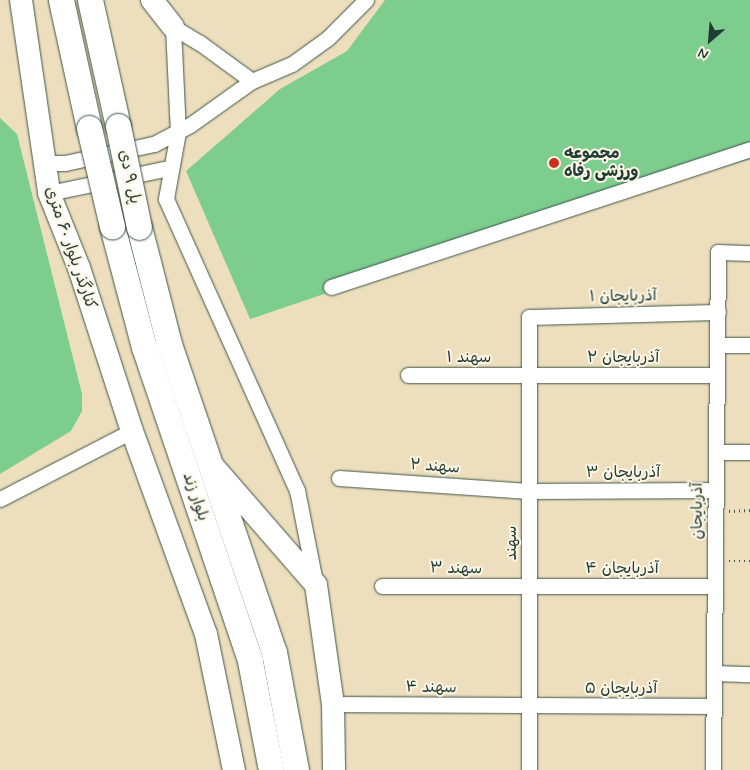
<!DOCTYPE html>
<html>
<head>
<meta charset="utf-8">
<style>
	body { margin:0 }
	#map { position:relative; width:750px; height:770px; overflow:hidden; background:#eddfbd; font-family:Mynerve,"Playpen Sans Arabic",sans-serif }
	div>[style] { position:absolute }
	[style*='--x'] { left:calc(var(--x)*1px); top:calc(var(--y)*1px); width:calc(var(--w)*1px); rotate:calc(var(--a)*1deg) }
	.green>* { inset:0; background:#7dcd8e }
	.path>* { height:2.5px; margin-top:-1.25px; transform-origin:0; background:repeating-linear-gradient(90deg,#3e5549 0 1px,transparent 0 5px) }
	.roads { filter:drop-shadow(0 0 1px #3e5549) drop-shadow(0 0 1px #3e5549) }
	.street>* { height:15px; margin:-7.5px; padding:0 7.5px; transform-origin:7.5px; border-radius:7.5px; background:#fff }
	.secondary>* { height:22px; margin:-11px; padding:0 11px; transform-origin:11px; border-radius:11px; background:#fff }
	.primary>* { height:25px; margin:-12.5px; padding:0 12.5px; transform-origin:12.5px; border-radius:12.5px; background:#fff }
	.bridges { filter:drop-shadow(0 0 1px #3e5549) drop-shadow(0 0 1px #3e5549) }
	.primary-bridge>* { height:25px; margin:-12.5px; padding:0 12.5px; transform-origin:12.5px; border-radius:12.5px; background:#fff }
	.dots>* { width:14px; height:14px; translate:-50% -50%; box-sizing:border-box; border:2px solid #fcf5e5; border-radius:50% }
	span { translate:-50% -50%; white-space:nowrap; text-align:center; line-height:1.15; -webkit-text-stroke:4px #fcf5e5; paint-order:stroke }
	.poi-label { font-size:16px; color:#1f3d34; font-weight:700 }
	.left { translate:0 -50%; text-align:left }
	.street-label { font-size:16px; color:#1f3d34 }
	.north { position:absolute; left:685px; top:15px; width:50px; height:50px; -webkit-text-stroke:4px #fcf5e5; paint-order:stroke; rotate:207deg; font-size:14px; font-weight:700; line-height:20px; text-align:center; color:#1f3d34 }
	.north::after { content:''; display:block; margin:auto; width:18px; height:22px; background:#1f3d34; clip-path:polygon(50% 0,100% 100%,50% 72%,0 100%) }
</style>
</head>
<body>
<div id="map">
	<div class="green">
		<div style="clip-path:polygon(385px 0,750px 0,750px 159px,531px 224px,250px 319px,186px 171px,280px 89px,347px 51px)"></div>
		<div style="clip-path:polygon(0 118px,17px 134px,82px 394px,82px 411px,71px 431px,0 474px)"></div>
	</div>
	<div class="path">
		<div style="--x:729;--y:511;--w:21;--a:-3"></div>
		<div style="--x:729;--y:561;--w:21;--a:0"></div>
	</div>
	<div class="roads">
		<div class="street">
			<div style="--x:173;--y:27;--w:105;--a:87.3"></div>
			<div style="--x:178;--y:132;--w:68;--a:100.2"></div>
			<div style="--x:166;--y:199;--w:319;--a:65.8"></div>
			<div style="--x:297;--y:490;--w:94;--a:78.9"></div>
			<div style="--x:173;--y:27;--w:31;--a:31"></div>
			<div style="--x:200;--y:43;--w:64;--a:36.2"></div>
			<div style="--x:252;--y:81;--w:43;--a:-23"></div>
			<div style="--x:292;--y:64;--w:44;--a:-35.8"></div>
			<div style="--x:328;--y:38;--w:54;--a:-45"></div>
			<div style="--x:44;--y:163;--w:21;--a:0"></div>
			<div style="--x:65;--y:163;--w:91;--a:-12.1"></div>
			<div style="--x:154;--y:144;--w:41;--a:-27.8"></div>
			<div style="--x:190;--y:125;--w:76;--a:-35.4"></div>
			<div style="--x:49;--y:193;--w:123;--a:-11.8"></div>
			<div style="--x:331;--y:287;--w:441;--a:-18.2"></div>
			<div style="--x:717;--y:345;--w:33;--a:0"></div>
			<div style="--x:408;--y:375;--w:309;--a:0"></div>
			<div style="--x:716;--y:452;--w:34;--a:0"></div>
			<div style="--x:339;--y:478;--w:190;--a:3.9"></div>
			<div style="--x:529;--y:491;--w:187;--a:-0.3"></div>
			<div style="--x:0;--y:499;--w:148;--a:-27.3"></div>
			<div style="--x:382;--y:586;--w:333;--a:0"></div>
			<div style="--x:714;--y:673;--w:36;--a:2"></div>
			<div style="--x:333;--y:704;--w:381;--a:0.3"></div>
			<div style="--x:529;--y:770;--w:453;--a:-90"></div>
			<div style="--x:529;--y:317;--w:189;--a:-1.5"></div>
			<div style="--x:713;--y:770;--w:518;--a:-89.45"></div>
			<div style="--x:718;--y:252;--w:32;--a:2"></div>
		</div>
		<div class="secondary">
			<div style="--x:21;--y:0;--w:195;--a:81.7"></div>
			<div style="--x:49;--y:193;--w:81;--a:68.2"></div>
			<div style="--x:79;--y:268;--w:171;--a:72"></div>
			<div style="--x:132;--y:431;--w:216;--a:70"></div>
			<div style="--x:206;--y:634;--w:139;--a:78.4"></div>
			<div style="--x:152;--y:0;--w:34;--a:52"></div>
			<div style="--x:211;--y:464;--w:160;--a:49"></div>
			<div style="--x:316;--y:585;--w:120;--a:81.9"></div>
			<div style="--x:333;--y:704;--w:66;--a:89.1"></div>
		</div>
		<div class="primary">
			<div style="--x:61;--y:0;--w:131;--a:77.7"></div>
			<div style="--x:90;--y:0;--w:129;--a:77.5"></div>
			<div style="--x:112;--y:226;--w:125;--a:75.2"></div>
			<div style="--x:144;--y:347;--w:331;--a:71.3"></div>
			<div style="--x:250;--y:661;--w:111;--a:79.1"></div>
			<div style="--x:139;--y:227;--w:121;--a:75.6"></div>
			<div style="--x:169;--y:344;--w:325;--a:71.2"></div>
			<div style="--x:274;--y:652;--w:120;--a:79.4"></div>
		</div>
	</div>
	<div class="bridges">
		<div class="primary-bridge">
			<div style="--x:118;--y:126;--w:103;--a:78.3"></div>
			<div style="--x:89;--y:128;--w:101;--a:76.8"></div>
		</div>
	</div>
	<div class="dots">
		<div style="left:554px;top:163px;background:#c8321e"></div>
	</div>
	<div class="poi-label">
		<span class="left" style="left:564px;top:163px">مجموعه<br>ورزشی رفاه</span>
	</div>
	<div class="street-label">
		<span style="left:129px;top:177px;rotate:78deg">پل ۹ دی</span>
		<span style="left:70px;top:248px;rotate:71deg">کنارگذر بلوار ۶۰ متری</span>
		<span style="left:623px;top:297px;rotate:-1deg">آذربایجان ۱</span>
		<span style="left:469px;top:358px">سهند ۱</span>
		<span style="left:623px;top:358px">آذربایجان ۲</span>
		<span style="left:435px;top:467px;rotate:4deg">سهند ۲</span>
		<span style="left:623px;top:473px">آذربایجان ۳</span>
		<span style="left:195px;top:497px;rotate:71deg">بلوار زند</span>
		<span style="left:698px;top:511px;rotate:-90deg">آذربایجان</span>
		<span style="left:512px;top:543px;rotate:-90deg">سهند</span>
		<span style="left:456px;top:569px;rotate:1deg">سهند ۳</span>
		<span style="left:622px;top:569px">آذربایجان ۴</span>
		<span style="left:431px;top:688px;rotate:1deg">سهند ۴</span>
		<span style="left:621px;top:689px">آذربایجان ۵</span>
	</div>
	<div class="north">N</div>
</div>
</body>
</html>
